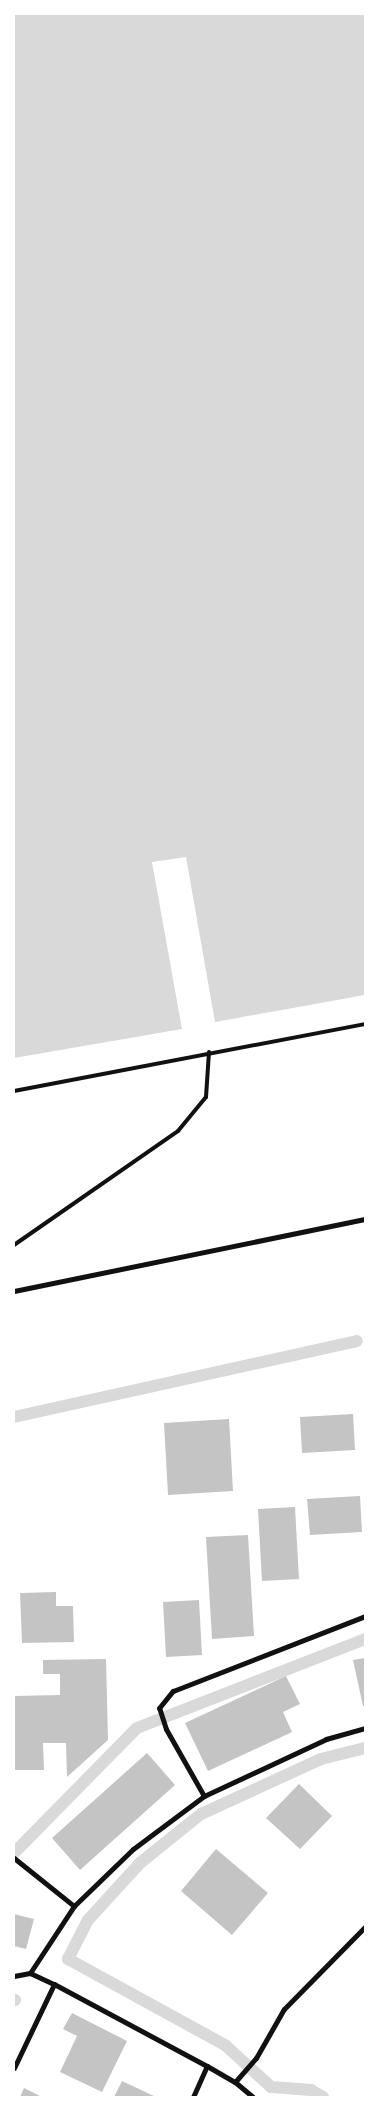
<!DOCTYPE html>
<html>
<head>
<meta charset="utf-8">
<style>
	body { margin:0 }
	#map { position:relative; width:379px; height:2111px; overflow:hidden; background:#fff; font-family:Lato,sans-serif }
	div>[style] { position:absolute }
	[style*='--x'] { left:calc(var(--x)*1px); top:calc(var(--y)*1px); width:calc(var(--w)*1px); rotate:calc(var(--a)*1deg) }
	.water>* { inset:0; background:#d9d9d9 }
	.stream>* { height:12px; margin:-6px; padding:0 6px; transform-origin:6px; border-radius:6px; background:#d9d9d9 }
	.building>* { inset:0; background:#c4c4c4 }
	.service>* { height:4px; margin:-2px; padding:0 2px; transform-origin:2px; border-radius:2px; background:#111 }
	.minor>* { height:5px; margin:-2.5px; padding:0 2.5px; transform-origin:2.5px; border-radius:2.5px; background:#111 }
	span { translate:-50% -50%; white-space:nowrap; text-align:center; line-height:1.15; -webkit-text-stroke:4px #fff; paint-order:stroke }
	.frame { position:absolute; inset:0; border:15px solid #fff; pointer-events:none }
</style>
</head>
<body>
<div id="map">
	<div class="water">
		<div style="clip-path:polygon(14px 14px,365px 14px,365px 995px,215px 1022px,186px 857px,152px 862px,182px 1029px,14px 1058px)"></div>
	</div>
	<div class="stream">
		<div style="--x:14;--y:1417;--w:351;--a:-12.5"></div>
		<div style="--x:14;--y:1853;--w:175;--a:-45.5"></div>
		<div style="--x:137;--y:1728;--w:245;--a:-21.3"></div>
		<div style="--x:14;--y:2000;--w:1;--a:0"></div>
		<div style="--x:323;--y:2097;--w:14;--a:-150"></div>
		<div style="--x:311;--y:2090;--w:40;--a:-175.7"></div>
		<div style="--x:271;--y:2087;--w:62;--a:-137.6"></div>
		<div style="--x:225;--y:2045;--w:179;--a:-151.3"></div>
		<div style="--x:68;--y:1959;--w:44;--a:-62.9"></div>
		<div style="--x:88;--y:1920;--w:77;--a:-47.6"></div>
		<div style="--x:140;--y:1863;--w:78;--a:-38.8"></div>
		<div style="--x:201;--y:1814;--w:132;--a:-24.6"></div>
		<div style="--x:321;--y:1759;--w:45;--a:-14"></div>
	</div>
	<div class="building">
		<div style="clip-path:polygon(353px 1414px,355px 1450px,302px 1453px,300px 1417px)"></div>
		<div style="clip-path:polygon(229px 1419px,233px 1491px,168px 1495px,164px 1423px)"></div>
		<div style="clip-path:polygon(360px 1496px,362px 1532px,310px 1535px,307px 1499px)"></div>
		<div style="clip-path:polygon(295px 1507px,299px 1579px,262px 1581px,258px 1509px)"></div>
		<div style="clip-path:polygon(248px 1535px,254px 1636px,212px 1639px,206px 1537px)"></div>
		<div style="clip-path:polygon(56px 1592px,56px 1606px,73px 1606px,74px 1642px,22px 1643px,20px 1593px)"></div>
		<div style="clip-path:polygon(199px 1600px,202px 1655px,166px 1657px,163px 1602px)"></div>
		<div style="clip-path:polygon(365px 1658px,365px 1706px,363px 1706px,353px 1660px)"></div>
		<div style="clip-path:polygon(106px 1659px,108px 1740px,67px 1777px,66px 1743px,43px 1743px,44px 1770px,14px 1770px,14px 1696px,60px 1695px,60px 1674px,43px 1674px,43px 1660px)"></div>
		<div style="clip-path:polygon(286px 1676px,300px 1704px,283px 1712px,292px 1732px,208px 1771px,185px 1723px)"></div>
		<div style="clip-path:polygon(147px 1753px,175px 1785px,80px 1870px,52px 1838px)"></div>
		<div style="clip-path:polygon(299px 1784px,332px 1816px,300px 1849px,266px 1818px)"></div>
		<div style="clip-path:polygon(216px 1849px,268px 1893px,232px 1935px,181px 1891px)"></div>
		<div style="clip-path:polygon(14px 1914px,34px 1919px,26px 1949px,14px 1946px)"></div>
		<div style="clip-path:polygon(72px 2013px,127px 2041px,102px 2092px,60px 2072px,77px 2036px,63px 2029px)"></div>
		<div style="clip-path:polygon(122px 2081px,156px 2097px,114px 2097px)"></div>
		<div style="clip-path:polygon(24px 2088px,42px 2097px,20px 2097px)"></div>
	</div>
	<div class="service">
		<div style="--x:14;--y:1091;--w:357;--a:-10.8"></div>
		<div style="--x:14;--y:1245;--w:200;--a:-34.8"></div>
		<div style="--x:178;--y:1131;--w:44;--a:-50.5"></div>
		<div style="--x:206;--y:1097;--w:45;--a:-86.2"></div>
	</div>
	<div class="minor">
		<div style="--x:14;--y:1291;--w:358;--a:-11.6"></div>
		<div style="--x:204;--y:1796;--w:77;--a:-119.6"></div>
		<div style="--x:166;--y:1729;--w:22;--a:-108"></div>
		<div style="--x:159;--y:1708;--w:22;--a:-51"></div>
		<div style="--x:173;--y:1691;--w:206;--a:-21.3"></div>
		<div style="--x:14;--y:1858;--w:77;--a:38.7"></div>
		<div style="--x:30;--y:1973;--w:80;--a:-56.7"></div>
		<div style="--x:74;--y:1906;--w:82;--a:-44"></div>
		<div style="--x:133;--y:1849;--w:89;--a:-36.7"></div>
		<div style="--x:204;--y:1796;--w:135;--a:-25"></div>
		<div style="--x:326;--y:1739;--w:41;--a:-15.8"></div>
		<div style="--x:14;--y:1976;--w:16;--a:-11"></div>
		<div style="--x:30;--y:1973;--w:26;--a:25"></div>
		<div style="--x:54;--y:1984;--w:174;--a:28.2"></div>
		<div style="--x:207;--y:2066;--w:32;--a:30"></div>
		<div style="--x:235;--y:2082;--w:23;--a:40"></div>
		<div style="--x:14;--y:2068;--w:93;--a:-64.5"></div>
		<div style="--x:235;--y:2082;--w:32;--a:-49"></div>
		<div style="--x:256;--y:2058;--w:56;--a:-60.3"></div>
		<div style="--x:284;--y:2009;--w:115;--a:-45.4"></div>
		<div style="--x:193;--y:2097;--w:34;--a:-66"></div>
	</div>
	<div class="frame"></div>
</div>
</body>
</html>
